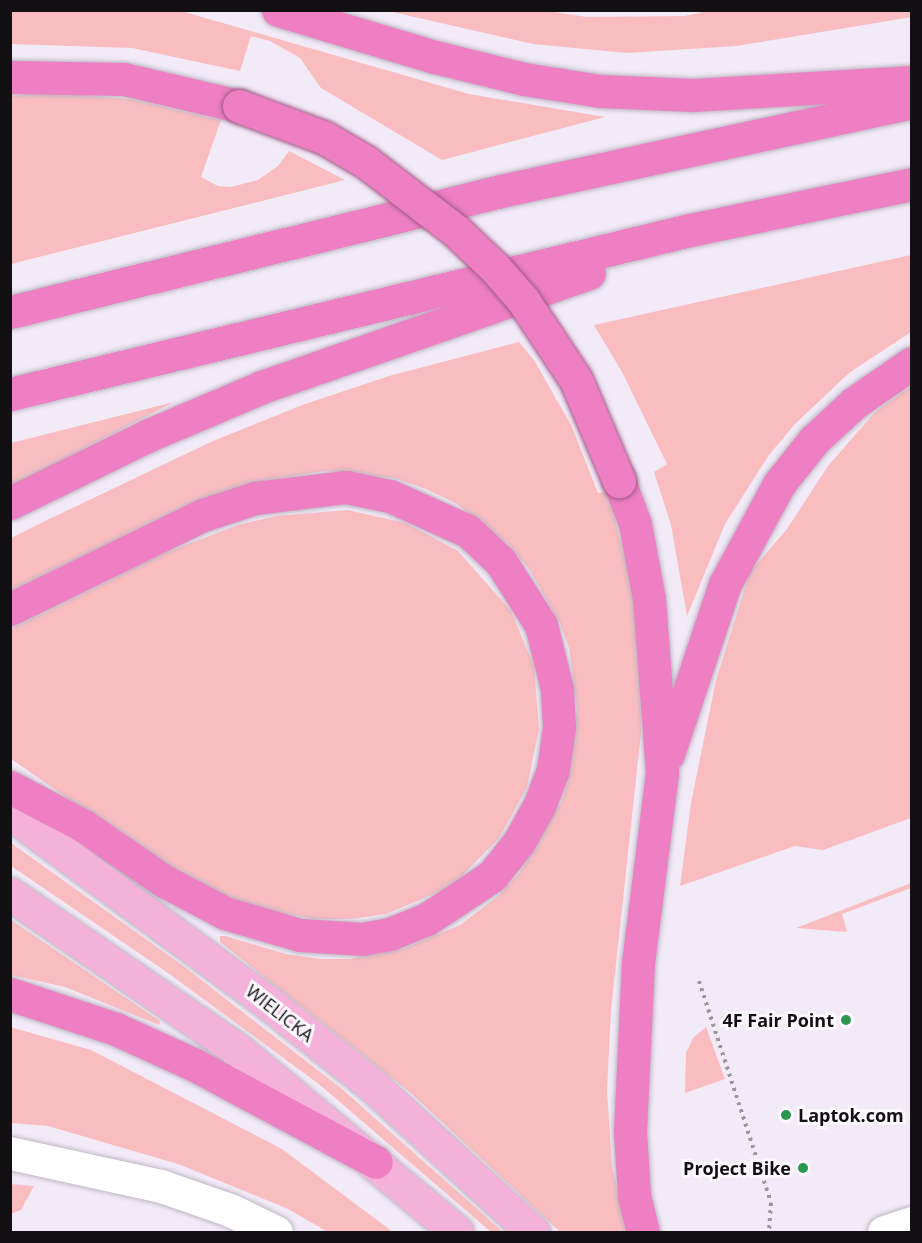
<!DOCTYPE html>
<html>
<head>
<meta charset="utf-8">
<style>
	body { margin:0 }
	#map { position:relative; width:922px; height:1243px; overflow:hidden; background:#f2eaf7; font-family:"Open Sans",sans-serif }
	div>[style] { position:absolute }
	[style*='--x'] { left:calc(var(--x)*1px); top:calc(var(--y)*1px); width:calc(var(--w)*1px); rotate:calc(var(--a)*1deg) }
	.green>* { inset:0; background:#fabdbf }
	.path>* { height:4px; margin-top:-2px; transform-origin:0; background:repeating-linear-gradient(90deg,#9b959e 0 3px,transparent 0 7.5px) }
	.roads { filter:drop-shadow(0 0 2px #bdb5c2) drop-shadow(0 0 2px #bdb5c2) }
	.minor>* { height:33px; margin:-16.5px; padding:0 16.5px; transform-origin:16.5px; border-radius:16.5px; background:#fff }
	.major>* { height:33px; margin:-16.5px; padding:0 16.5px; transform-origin:16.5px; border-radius:16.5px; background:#f4b2da }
	.highway>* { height:33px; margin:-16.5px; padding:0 16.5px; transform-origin:16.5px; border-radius:16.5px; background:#ed7fc2 }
	.bridges { filter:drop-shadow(0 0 2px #a15885) drop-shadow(0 0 2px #a15885) }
	.highway-bridge>* { height:33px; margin:-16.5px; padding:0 16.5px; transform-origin:16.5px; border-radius:16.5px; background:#ed7fc2 }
	.dots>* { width:16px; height:16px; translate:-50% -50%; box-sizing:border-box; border:3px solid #fcf9fe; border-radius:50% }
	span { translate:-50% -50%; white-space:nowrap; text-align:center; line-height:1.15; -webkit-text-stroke:6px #fcf9fe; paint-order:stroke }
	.street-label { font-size:18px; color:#131014 }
	.poi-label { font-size:18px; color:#131014; font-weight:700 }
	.right { translate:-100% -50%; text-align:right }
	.left { translate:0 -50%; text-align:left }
	.frame { position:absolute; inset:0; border:12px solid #131014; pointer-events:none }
</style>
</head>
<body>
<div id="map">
	<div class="green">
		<div style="clip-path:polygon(10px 11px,181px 11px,469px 94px,605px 117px,442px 160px,321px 88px,300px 58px,270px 41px,251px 36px,240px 71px,132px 48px,11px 44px)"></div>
		<div style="clip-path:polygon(548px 11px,587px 17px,684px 16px,714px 10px,911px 10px,912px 17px,736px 46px,627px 53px,533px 44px,388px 11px)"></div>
		<div style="clip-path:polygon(51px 93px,130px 99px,221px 120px,201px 177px,218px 186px,231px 187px,258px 180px,278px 166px,289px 151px,345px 180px,11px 264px,11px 96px)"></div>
		<div style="clip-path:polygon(911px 255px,911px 332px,849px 373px,795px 424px,769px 455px,725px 524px,687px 616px,671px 525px,654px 472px,667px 464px,622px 372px,594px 325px)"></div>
		<div style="clip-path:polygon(519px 342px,534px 360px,571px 425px,598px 493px,608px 492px,632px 586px,640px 652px,641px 733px,611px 1010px,607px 1091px,612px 1165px,626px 1232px,560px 1232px,412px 1094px,220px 942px,220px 936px,225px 936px,286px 954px,321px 959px,350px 959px,402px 949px,460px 925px,498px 896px,520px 872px,561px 803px,571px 772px,577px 708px,569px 648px,560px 623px,529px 569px,507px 543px,457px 504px,426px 489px,394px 478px,325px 471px,255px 482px,213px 495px,11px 590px,11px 538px,43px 522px,213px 441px,305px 404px,389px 376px)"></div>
		<div style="clip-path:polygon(911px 386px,911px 818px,823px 850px,795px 846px,680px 886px,691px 803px,716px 680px,750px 572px,787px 529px,828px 466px,875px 412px)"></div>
		<div style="clip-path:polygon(174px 402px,50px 466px,11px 485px,11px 443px)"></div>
		<div style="clip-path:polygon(347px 510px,406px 523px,458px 551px,511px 611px,534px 666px,539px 729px,527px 787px,499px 838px,462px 876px,436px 893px,386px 914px,351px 919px,314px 919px,271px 911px,228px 897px,153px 857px,11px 759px,11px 629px,162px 554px,238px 525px,276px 516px)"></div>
		<div style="clip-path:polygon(11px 843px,182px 965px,342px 1089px,503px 1232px,491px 1232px,320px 1085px,168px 973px,11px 866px)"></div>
		<div style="clip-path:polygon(911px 883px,911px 888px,842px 914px,847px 932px,796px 928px)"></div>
		<div style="clip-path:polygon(11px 920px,160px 1021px,159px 1025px,65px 987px,11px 975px)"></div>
		<div style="clip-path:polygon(10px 1027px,91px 1050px,282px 1149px,393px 1232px,328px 1232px,286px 1208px,178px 1164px,48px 1126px,11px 1123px)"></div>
		<div style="clip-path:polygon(706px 1027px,725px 1079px,685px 1093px,686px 1053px,693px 1038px)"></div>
		<div style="clip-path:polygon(10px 1184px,34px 1186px,21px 1210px,11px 1214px)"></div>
	</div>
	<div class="path">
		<div style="--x:699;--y:981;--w:233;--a:72"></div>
		<div style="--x:771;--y:1203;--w:29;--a:94"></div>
	</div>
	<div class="roads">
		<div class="minor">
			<div style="--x:10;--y:1153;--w:155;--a:12.3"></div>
			<div style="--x:161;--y:1186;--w:73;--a:19.2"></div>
			<div style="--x:230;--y:1210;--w:51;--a:25.6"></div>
			<div style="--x:884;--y:1232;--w:29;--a:-18"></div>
		</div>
		<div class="major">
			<div style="--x:10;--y:813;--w:324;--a:36.3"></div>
			<div style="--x:271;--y:1005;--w:129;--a:38.4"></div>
			<div style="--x:372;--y:1085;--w:218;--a:42.4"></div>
			<div style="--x:10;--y:894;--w:278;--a:34.4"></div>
			<div style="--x:239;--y:1051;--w:283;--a:39.7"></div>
		</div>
		<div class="highway">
			<div style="--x:278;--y:10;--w:164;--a:16.7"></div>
			<div style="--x:435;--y:57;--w:92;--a:13.9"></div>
			<div style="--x:524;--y:79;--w:77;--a:9"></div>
			<div style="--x:600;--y:91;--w:93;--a:2.5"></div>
			<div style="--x:693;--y:95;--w:219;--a:-3.4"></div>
			<div style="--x:10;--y:77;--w:114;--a:1"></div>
			<div style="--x:124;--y:79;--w:118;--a:13.2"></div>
			<div style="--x:10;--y:312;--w:506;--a:-13.84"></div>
			<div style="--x:501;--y:191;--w:421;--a:-12.2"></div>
			<div style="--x:10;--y:394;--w:699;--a:-13.56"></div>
			<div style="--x:690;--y:230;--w:227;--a:-11.7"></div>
			<div style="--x:619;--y:481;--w:46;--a:69.6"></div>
			<div style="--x:635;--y:524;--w:76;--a:79.4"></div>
			<div style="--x:649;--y:599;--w:174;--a:85.7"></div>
			<div style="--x:662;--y:773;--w:191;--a:97.2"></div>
			<div style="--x:638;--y:962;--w:170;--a:92.7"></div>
			<div style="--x:630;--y:1132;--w:64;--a:86.4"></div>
			<div style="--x:634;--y:1196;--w:37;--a:76"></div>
			<div style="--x:10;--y:503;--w:155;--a:-26.1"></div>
			<div style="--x:149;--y:435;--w:123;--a:-23"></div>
			<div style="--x:262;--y:387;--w:346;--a:-19.2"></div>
			<div style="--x:10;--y:609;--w:215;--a:-26"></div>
			<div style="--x:203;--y:515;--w:55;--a:-18.1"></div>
			<div style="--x:255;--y:498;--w:92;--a:-6.9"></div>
			<div style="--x:346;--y:487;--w:45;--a:11.6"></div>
			<div style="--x:390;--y:496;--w:85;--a:24.2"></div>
			<div style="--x:468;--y:531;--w:45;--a:43.2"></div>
			<div style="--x:501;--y:562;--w:75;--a:57.6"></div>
			<div style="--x:541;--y:625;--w:66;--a:76"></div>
			<div style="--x:557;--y:689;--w:38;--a:87"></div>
			<div style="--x:559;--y:727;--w:43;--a:97.9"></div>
			<div style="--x:553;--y:770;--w:39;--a:111"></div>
			<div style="--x:539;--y:806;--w:41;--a:119.1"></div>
			<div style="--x:519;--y:842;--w:43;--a:128.5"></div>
			<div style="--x:492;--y:876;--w:78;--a:146.5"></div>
			<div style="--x:427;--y:919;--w:40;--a:158"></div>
			<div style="--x:390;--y:934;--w:27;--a:170"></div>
			<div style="--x:363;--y:939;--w:63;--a:-176.4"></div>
			<div style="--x:300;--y:935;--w:78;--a:-163.7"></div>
			<div style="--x:225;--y:913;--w:69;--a:-152.3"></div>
			<div style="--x:164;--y:881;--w:97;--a:-145.5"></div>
			<div style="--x:84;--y:826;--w:84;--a:-152.2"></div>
			<div style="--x:668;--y:754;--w:179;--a:-71.5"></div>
			<div style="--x:725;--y:584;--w:114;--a:-61.6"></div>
			<div style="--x:779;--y:484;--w:56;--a:-51.5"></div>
			<div style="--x:814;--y:440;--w:54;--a:-42.8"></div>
			<div style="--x:854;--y:403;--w:70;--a:-34.6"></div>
			<div style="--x:10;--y:994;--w:112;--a:18.3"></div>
			<div style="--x:116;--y:1029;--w:87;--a:24.5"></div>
			<div style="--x:195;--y:1065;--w:205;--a:28.2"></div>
		</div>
	</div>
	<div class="bridges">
		<div class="highway-bridge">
			<div style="--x:239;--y:106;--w:92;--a:20.4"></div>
			<div style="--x:325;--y:138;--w:48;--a:30.3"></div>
			<div style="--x:366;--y:162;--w:112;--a:37.4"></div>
			<div style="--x:455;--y:230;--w:55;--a:43.5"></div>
			<div style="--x:495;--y:268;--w:43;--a:48.8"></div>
			<div style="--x:523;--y:300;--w:96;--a:56.5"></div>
			<div style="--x:576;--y:380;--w:110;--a:66.9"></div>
		</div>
	</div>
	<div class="dots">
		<div style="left:846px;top:1020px;background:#2a964f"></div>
		<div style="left:786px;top:1115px;background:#2a964f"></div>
		<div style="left:803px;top:1168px;background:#2a964f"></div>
	</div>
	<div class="street-label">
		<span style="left:280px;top:1013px;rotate:38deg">WIELICKA</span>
	</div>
	<div class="poi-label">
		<span class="right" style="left:834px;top:1020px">4F Fair Point</span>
		<span class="left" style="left:798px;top:1115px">Laptok.com</span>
		<span class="right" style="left:791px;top:1168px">Project Bike</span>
	</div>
	<div class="frame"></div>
</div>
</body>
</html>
